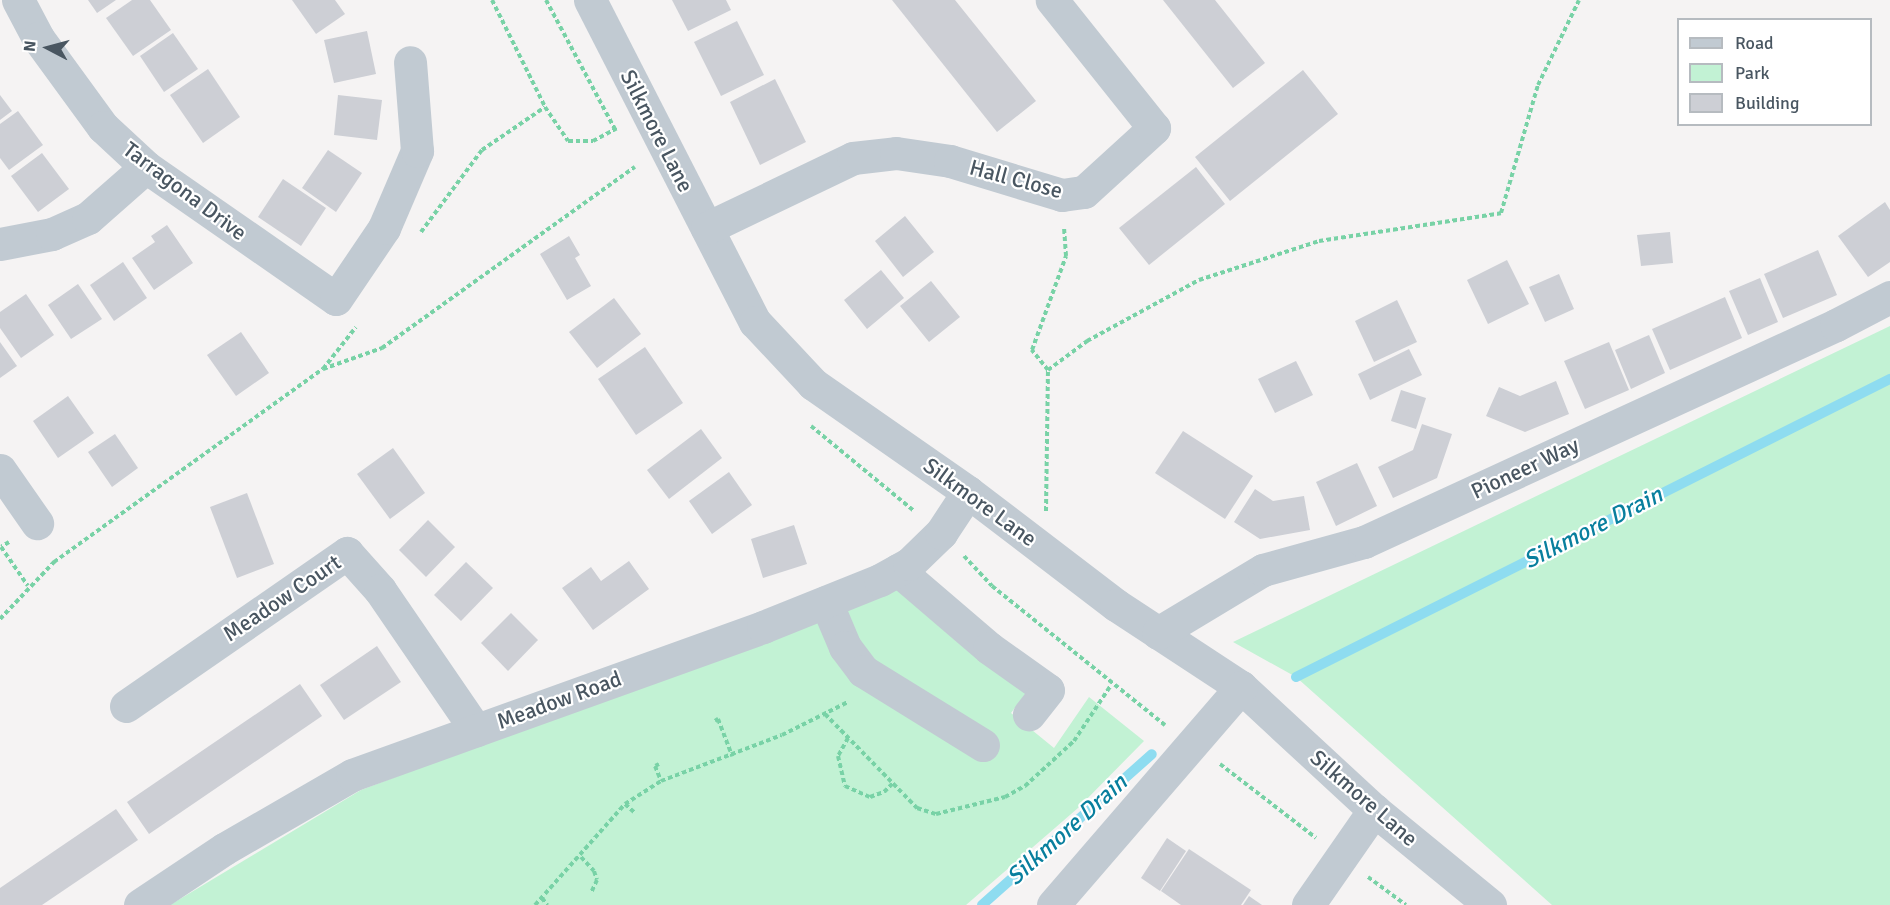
<!DOCTYPE html>
<html>
<head>
<meta charset="utf-8">
<style>
	body { margin:0 }
	#map { position:relative; width:1890px; height:905px; overflow:hidden; background:#f5f3f3; font-family:Signika,sans-serif }
	div>[style] { position:absolute }
	[style*='--x'] { left:calc(var(--x)*1px); top:calc(var(--y)*1px); width:calc(var(--w)*1px); rotate:calc(var(--a)*1deg) }
	.green>* { inset:0; background:#c2f2d4 }
	.stream>* { height:10px; margin:-5px; padding:0 5px; transform-origin:5px; border-radius:5px; background:#8edcf0 }
	.building>* { inset:0; background:#cdcfd5 }
	.path>* { height:4px; margin-top:-2px; transform-origin:0; background:repeating-linear-gradient(90deg,#78d2a6 0 4.5px,transparent 0 7.5px) }
	.minor>* { height:33px; margin:-16.5px; padding:0 16.5px; transform-origin:16.5px; border-radius:16.5px; background:#c1cad2 }
	span { translate:-50% -50%; white-space:nowrap; text-align:center; line-height:1.15; -webkit-text-stroke:4.5px #fff; paint-order:stroke }
	.street-label { font-size:22px; color:#495661 }
	.water-label { font-size:24px; color:#087f9e; font-style:italic }
	.legend { position:absolute; left:1677px; top:18px; width:195px; height:108px; box-sizing:border-box; background:#fff; border:2px solid #b6bbc0; margin:0; padding:8px 10px; list-style:none; font-size:18px; color:#495661 }
	.legend li { display:flex; align-items:center; gap:12px; height:30px }
	.legend b { width:30px; border:2px solid #b6bbc0 }
	.north { position:absolute; left:18px; top:18px; width:60px; height:60px; -webkit-text-stroke:4px #fff; paint-order:stroke; rotate:276deg; font-size:16px; font-weight:700; line-height:24px; text-align:center; color:#495661 }
	.north::after { content:''; display:block; margin:auto; width:21px; height:27px; background:#495661; clip-path:polygon(50% 0,100% 100%,50% 72%,0 100%) }
</style>
</head>
<body>
<div id="map">
	<div class="green">
		<div style="clip-path:polygon(1890px 326px,1890px 905px,1552px 905px,1296px 677px,1233px 642px)"></div>
		<div style="clip-path:polygon(902px 585px,1030px 688px,1011px 713px,1054px 748px,1089px 697px,1144px 741px,1078px 808px,966px 905px,170px 905px,361px 790px)"></div>
	</div>
	<div class="stream">
		<div style="--x:1296;--y:677;--w:665;--a:-26.64"></div>
		<div style="--x:982;--y:905;--w:227;--a:-41.6"></div>
	</div>
	<div class="building">
		<div style="clip-path:polygon(88px 0,116px 0,97px 13px)"></div>
		<div style="clip-path:polygon(132px 0,150px 0,171px 30px,133px 56px,106px 18px)"></div>
		<div style="clip-path:polygon(292px 0,335px 0,345px 14px,316px 34px)"></div>
		<div style="clip-path:polygon(672px 0,726px 0,731px 10px,688px 31px)"></div>
		<div style="clip-path:polygon(892px 0,955px 0,1036px 101px,997px 132px)"></div>
		<div style="clip-path:polygon(1163px 0,1215px 0,1265px 63px,1233px 88px)"></div>
		<div style="clip-path:polygon(737px 21px,764px 75px,721px 96px,694px 42px)"></div>
		<div style="clip-path:polygon(367px 31px,376px 74px,334px 83px,324px 40px)"></div>
		<div style="clip-path:polygon(173px 33px,198px 69px,164px 92px,140px 56px)"></div>
		<div style="clip-path:polygon(208px 69px,240px 117px,203px 143px,170px 95px)"></div>
		<div style="clip-path:polygon(1303px 70px,1338px 114px,1230px 201px,1195px 157px)"></div>
		<div style="clip-path:polygon(775px 79px,806px 142px,760px 165px,730px 102px)"></div>
		<div style="clip-path:polygon(0 95px,12px 111px,0 120px)"></div>
		<div style="clip-path:polygon(338px 95px,382px 100px,377px 140px,334px 135px)"></div>
		<div style="clip-path:polygon(18px 111px,43px 145px,9px 170px,0 158px,0 124px)"></div>
		<div style="clip-path:polygon(328px 150px,362px 173px,336px 212px,302px 188px)"></div>
		<div style="clip-path:polygon(42px 153px,69px 189px,38px 212px,11px 176px)"></div>
		<div style="clip-path:polygon(1196px 167px,1225px 204px,1149px 265px,1119px 228px)"></div>
		<div style="clip-path:polygon(283px 179px,326px 208px,301px 246px,258px 217px)"></div>
		<div style="clip-path:polygon(1885px 202px,1890px 210px,1890px 262px,1868px 277px,1838px 236px)"></div>
		<div style="clip-path:polygon(905px 216px,934px 252px,903px 277px,875px 241px)"></div>
		<div style="clip-path:polygon(167px 225px,193px 263px,154px 290px,132px 258px,155px 242px,151px 236px)"></div>
		<div style="clip-path:polygon(1670px 232px,1673px 263px,1641px 266px,1637px 235px)"></div>
		<div style="clip-path:polygon(569px 236px,580px 255px,575px 258px,591px 286px,567px 300px,540px 254px)"></div>
		<div style="clip-path:polygon(1818px 250px,1837px 295px,1783px 318px,1764px 274px)"></div>
		<div style="clip-path:polygon(1507px 260px,1529px 304px,1488px 324px,1467px 280px)"></div>
		<div style="clip-path:polygon(123px 262px,147px 298px,114px 321px,90px 285px)"></div>
		<div style="clip-path:polygon(881px 270px,904px 298px,867px 329px,844px 300px)"></div>
		<div style="clip-path:polygon(1559px 274px,1574px 309px,1545px 322px,1529px 287px)"></div>
		<div style="clip-path:polygon(1760px 278px,1778px 322px,1748px 335px,1729px 291px)"></div>
		<div style="clip-path:polygon(931px 281px,960px 317px,929px 342px,900px 306px)"></div>
		<div style="clip-path:polygon(78px 284px,102px 319px,71px 339px,48px 305px)"></div>
		<div style="clip-path:polygon(26px 294px,54px 335px,21px 358px,0 328px,0 312px)"></div>
		<div style="clip-path:polygon(1725px 297px,1742px 338px,1670px 370px,1652px 329px)"></div>
		<div style="clip-path:polygon(614px 298px,641px 334px,597px 368px,569px 332px)"></div>
		<div style="clip-path:polygon(1397px 300px,1417px 342px,1374px 362px,1355px 321px)"></div>
		<div style="clip-path:polygon(241px 332px,269px 373px,236px 396px,207px 355px)"></div>
		<div style="clip-path:polygon(1649px 335px,1665px 373px,1631px 389px,1615px 350px)"></div>
		<div style="clip-path:polygon(0 342px,17px 366px,0 378px)"></div>
		<div style="clip-path:polygon(1609px 342px,1629px 390px,1585px 409px,1564px 361px)"></div>
		<div style="clip-path:polygon(645px 347px,683px 403px,636px 435px,598px 379px)"></div>
		<div style="clip-path:polygon(1409px 349px,1422px 375px,1370px 400px,1358px 374px)"></div>
		<div style="clip-path:polygon(1296px 361px,1313px 395px,1275px 413px,1258px 379px)"></div>
		<div style="clip-path:polygon(1556px 381px,1569px 414px,1525px 432px,1486px 416px,1499px 387px,1520px 396px)"></div>
		<div style="clip-path:polygon(1401px 390px,1426px 398px,1416px 429px,1391px 421px)"></div>
		<div style="clip-path:polygon(68px 396px,94px 433px,58px 458px,33px 421px)"></div>
		<div style="clip-path:polygon(1422px 424px,1452px 434px,1437px 478px,1393px 498px,1378px 467px,1413px 450px)"></div>
		<div style="clip-path:polygon(701px 429px,722px 458px,669px 499px,647px 470px)"></div>
		<div style="clip-path:polygon(1183px 431px,1253px 476px,1225px 519px,1155px 473px)"></div>
		<div style="clip-path:polygon(115px 434px,138px 468px,112px 487px,88px 452px)"></div>
		<div style="clip-path:polygon(393px 448px,425px 493px,390px 519px,357px 474px)"></div>
		<div style="clip-path:polygon(1357px 463px,1377px 506px,1336px 526px,1316px 482px)"></div>
		<div style="clip-path:polygon(729px 472px,752px 505px,712px 534px,689px 501px)"></div>
		<div style="clip-path:polygon(1255px 489px,1273px 501px,1304px 496px,1310px 530px,1260px 539px,1234px 522px)"></div>
		<div style="clip-path:polygon(247px 493px,274px 564px,237px 578px,210px 507px)"></div>
		<div style="clip-path:polygon(428px 520px,455px 547px,426px 577px,399px 550px)"></div>
		<div style="clip-path:polygon(794px 525px,807px 564px,763px 578px,751px 539px)"></div>
		<div style="clip-path:polygon(629px 561px,649px 589px,593px 630px,562px 588px,591px 567px,601px 581px)"></div>
		<div style="clip-path:polygon(466px 562px,493px 588px,461px 621px,434px 595px)"></div>
		<div style="clip-path:polygon(511px 613px,538px 640px,508px 671px,481px 643px)"></div>
		<div style="clip-path:polygon(377px 646px,401px 682px,344px 720px,320px 685px)"></div>
		<div style="clip-path:polygon(300px 684px,322px 716px,149px 834px,127px 802px)"></div>
		<div style="clip-path:polygon(116px 809px,138px 840px,42px 905px,0 905px,0 888px)"></div>
		<div style="clip-path:polygon(1167px 838px,1186px 851px,1160px 891px,1141px 878px)"></div>
		<div style="clip-path:polygon(1189px 849px,1251px 890px,1241px 905px,1181px 905px,1161px 891px)"></div>
		<div style="clip-path:polygon(1249px 896px,1262px 905px,1243px 905px)"></div>
	</div>
	<div class="path">
		<div style="--x:492;--y:0;--w:119;--a:63.6"></div>
		<div style="--x:545;--y:107;--w:41;--a:55.9"></div>
		<div style="--x:568;--y:141;--w:25;--a:0"></div>
		<div style="--x:593;--y:141;--w:27;--a:-28"></div>
		<div style="--x:546;--y:0;--w:149;--a:61.9"></div>
		<div style="--x:421;--y:232;--w:102;--a:-53.4"></div>
		<div style="--x:482;--y:150;--w:76;--a:-34.3"></div>
		<div style="--x:323;--y:369;--w:53;--a:-51.8"></div>
		<div style="--x:1048;--y:370;--w:26;--a:-129"></div>
		<div style="--x:1032;--y:350;--w:100;--a:-70.1"></div>
		<div style="--x:1066;--y:256;--w:30;--a:-94"></div>
		<div style="--x:811;--y:426;--w:134;--a:39.5"></div>
		<div style="--x:1046;--y:511;--w:141;--a:-89.2"></div>
		<div style="--x:1048;--y:370;--w:49;--a:-36.6"></div>
		<div style="--x:1087;--y:341;--w:128;--a:-28.6"></div>
		<div style="--x:1199;--y:280;--w:126;--a:-18"></div>
		<div style="--x:1319;--y:241;--w:184;--a:-8.7"></div>
		<div style="--x:1501;--y:213;--w:133;--a:-73.9"></div>
		<div style="--x:1538;--y:85;--w:94;--a:-64.2"></div>
		<div style="--x:9;--y:542;--w:9;--a:148"></div>
		<div style="--x:1;--y:547;--w:47;--a:55.3"></div>
		<div style="--x:964;--y:556;--w:41;--a:47"></div>
		<div style="--x:992;--y:586;--w:222;--a:38.8"></div>
		<div style="--x:0;--y:619;--w:79;--a:-46.5"></div>
		<div style="--x:54;--y:562;--w:331;--a:-35.7"></div>
		<div style="--x:323;--y:369;--w:63;--a:-19.6"></div>
		<div style="--x:382;--y:348;--w:311;--a:-35.6"></div>
		<div style="--x:825;--y:714;--w:132;--a:45.6"></div>
		<div style="--x:917;--y:808;--w:20;--a:18"></div>
		<div style="--x:936;--y:814;--w:71;--a:-13.8"></div>
		<div style="--x:1005;--y:797;--w:23;--a:-29"></div>
		<div style="--x:1025;--y:786;--w:67;--a:-42.6"></div>
		<div style="--x:1074;--y:741;--w:67;--a:-56.5"></div>
		<div style="--x:715;--y:721;--w:4;--a:-34"></div>
		<div style="--x:718;--y:719;--w:40;--a:69"></div>
		<div style="--x:848;--y:738;--w:21;--a:119"></div>
		<div style="--x:838;--y:756;--w:31;--a:77"></div>
		<div style="--x:845;--y:786;--w:27;--a:24"></div>
		<div style="--x:870;--y:797;--w:15;--a:-20"></div>
		<div style="--x:884;--y:792;--w:13;--a:-45"></div>
		<div style="--x:659;--y:764;--w:4;--a:153"></div>
		<div style="--x:655;--y:766;--w:16;--a:68"></div>
		<div style="--x:1220;--y:764;--w:121;--a:37.6"></div>
		<div style="--x:625;--y:804;--w:12;--a:42"></div>
		<div style="--x:581;--y:857;--w:19;--a:47"></div>
		<div style="--x:594;--y:871;--w:9;--a:72"></div>
		<div style="--x:597;--y:880;--w:14;--a:115"></div>
		<div style="--x:1368;--y:877;--w:47;--a:36.4"></div>
		<div style="--x:542;--y:898;--w:9;--a:54"></div>
		<div style="--x:535;--y:905;--w:135;--a:-48.3"></div>
		<div style="--x:625;--y:804;--w:43;--a:-32.6"></div>
		<div style="--x:661;--y:781;--w:129;--a:-20.8"></div>
		<div style="--x:782;--y:735;--w:74;--a:-26.6"></div>
	</div>
	<div class="minor">
		<div style="--x:18;--y:0;--w:43;--a:62.2"></div>
		<div style="--x:38;--y:38;--w:110;--a:53.9"></div>
		<div style="--x:103;--y:127;--w:59;--a:42.9"></div>
		<div style="--x:146;--y:167;--w:231;--a:34.8"></div>
		<div style="--x:336;--y:299;--w:86;--a:-55.9"></div>
		<div style="--x:384;--y:228;--w:84;--a:-66.8"></div>
		<div style="--x:417;--y:151;--w:89;--a:-94.5"></div>
		<div style="--x:590;--y:0;--w:362;--a:62.9"></div>
		<div style="--x:755;--y:322;--w:85;--a:46.9"></div>
		<div style="--x:813;--y:384;--w:189;--a:34.9"></div>
		<div style="--x:968;--y:492;--w:186;--a:37.4"></div>
		<div style="--x:1116;--y:605;--w:149;--a:33.3"></div>
		<div style="--x:1241;--y:687;--w:181;--a:42.8"></div>
		<div style="--x:1374;--y:810;--w:150;--a:39.3"></div>
		<div style="--x:707;--y:228;--w:162;--a:-25.6"></div>
		<div style="--x:853;--y:158;--w:43;--a:-6.6"></div>
		<div style="--x:896;--y:153;--w:55;--a:8.4"></div>
		<div style="--x:950;--y:161;--w:117;--a:16.9"></div>
		<div style="--x:1062;--y:195;--w:22;--a:-8"></div>
		<div style="--x:1084;--y:192;--w:95;--a:-42.4"></div>
		<div style="--x:1154;--y:128;--w:164;--a:-128.6"></div>
		<div style="--x:0;--y:244;--w:53;--a:-10.9"></div>
		<div style="--x:52;--y:234;--w:39;--a:-24"></div>
		<div style="--x:88;--y:218;--w:77;--a:-41.3"></div>
		<div style="--x:0;--y:470;--w:65;--a:55.1"></div>
		<div style="--x:898;--y:570;--w:120;--a:40.6"></div>
		<div style="--x:989;--y:648;--w:72;--a:35.4"></div>
		<div style="--x:1048;--y:690;--w:31;--a:128"></div>
		<div style="--x:826;--y:602;--w:49;--a:67.1"></div>
		<div style="--x:845;--y:647;--w:30;--a:53"></div>
		<div style="--x:863;--y:671;--w:141;--a:31.7"></div>
		<div style="--x:1158;--y:633;--w:122;--a:-31"></div>
		<div style="--x:1263;--y:570;--w:105;--a:-15.5"></div>
		<div style="--x:1364;--y:542;--w:519;--a:-24.69"></div>
		<div style="--x:1836;--y:325;--w:61;--a:-27.4"></div>
		<div style="--x:126;--y:706;--w:269;--a:-34.7"></div>
		<div style="--x:347;--y:553;--w:50;--a:48.3"></div>
		<div style="--x:380;--y:590;--w:170;--a:55.6"></div>
		<div style="--x:140;--y:905;--w:101;--a:-33.7"></div>
		<div style="--x:224;--y:849;--w:148;--a:-30"></div>
		<div style="--x:352;--y:775;--w:437;--a:-19.8"></div>
		<div style="--x:763;--y:627;--w:126;--a:-21.9"></div>
		<div style="--x:880;--y:580;--w:33;--a:-29"></div>
		<div style="--x:909;--y:564;--w:45;--a:-44.1"></div>
		<div style="--x:941;--y:533;--w:49;--a:-56.6"></div>
		<div style="--x:1053;--y:905;--w:288;--a:-49.2"></div>
		<div style="--x:1308;--y:905;--w:116;--a:-55.2"></div>
	</div>
	<div class="street-label">
		<span style="left:657px;top:131px;rotate:63deg">Silkmore Lane</span>
		<span style="left:1016px;top:179px;rotate:15deg">Hall Close</span>
		<span style="left:185px;top:191px;rotate:37deg">Tarragona Drive</span>
		<span style="left:1525px;top:468px;rotate:-25deg">Pioneer Way</span>
		<span style="left:980px;top:502px;rotate:36deg">Silkmore Lane</span>
		<span style="left:282px;top:598px;rotate:-34deg">Meadow Court</span>
		<span style="left:559px;top:700px;rotate:-20deg">Meadow Road</span>
		<span style="left:1364px;top:798px;rotate:41deg">Silkmore Lane</span>
	</div>
	<div class="water-label">
		<span style="left:1593px;top:528px;rotate:-27deg">Silkmore Drain</span>
		<span style="left:1067px;top:830px;rotate:-42deg">Silkmore Drain</span>
	</div>
	<ul class="legend">
	<li><b style="height:8px;background:#c1cad2"></b>Road</li>
	<li><b style="height:16px;background:#c2f2d4"></b>Park</li>
	<li><b style="height:16px;background:#cdcfd5"></b>Building</li>
	</ul>
	<div class="north">N</div>
</div>
</body>
</html>
